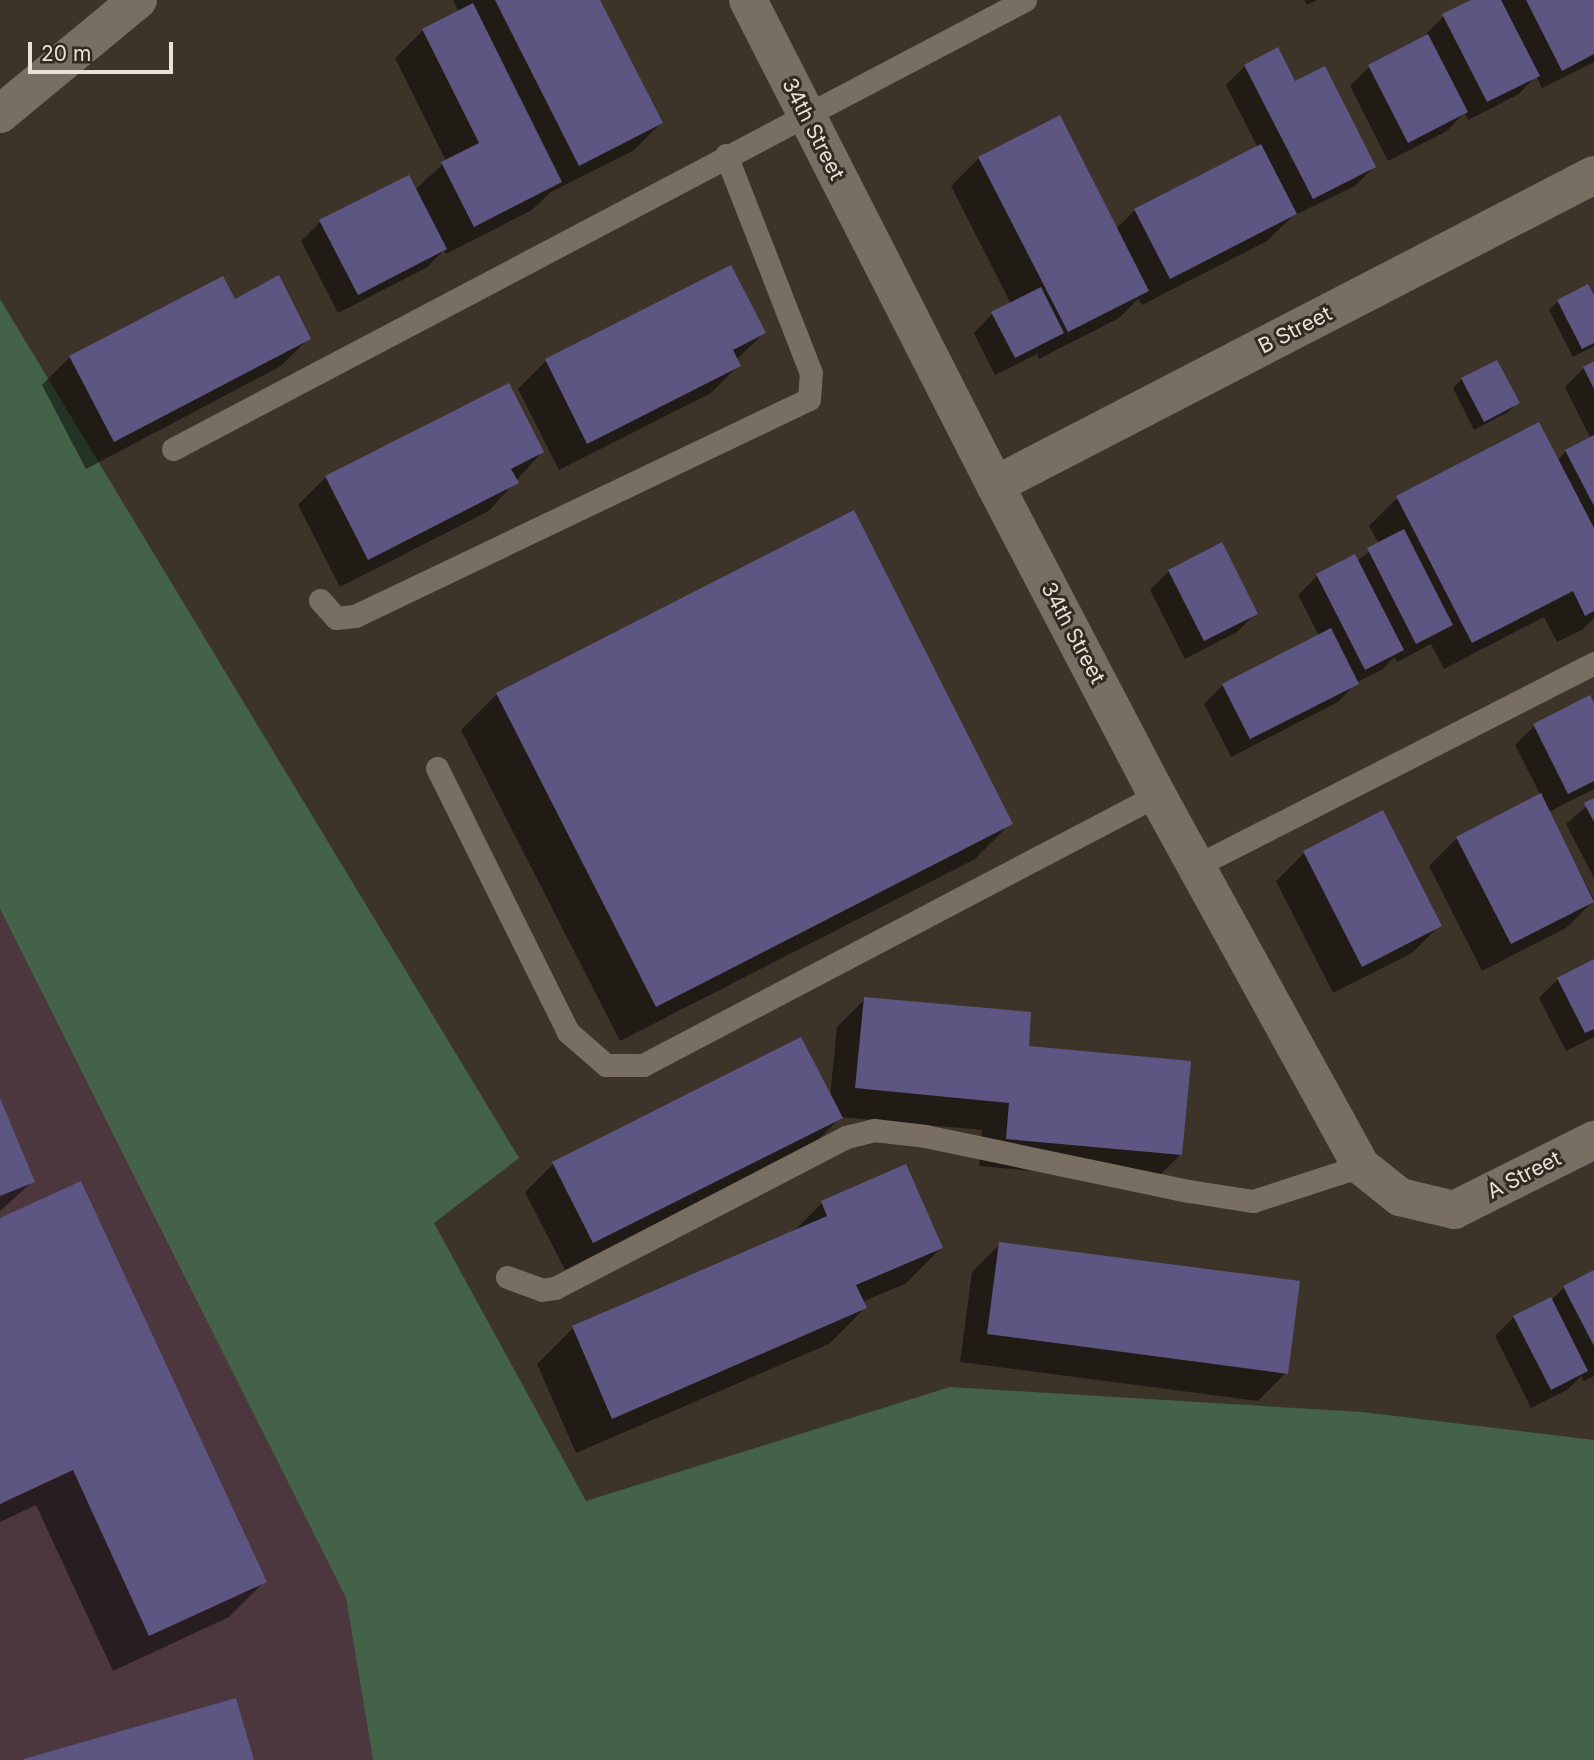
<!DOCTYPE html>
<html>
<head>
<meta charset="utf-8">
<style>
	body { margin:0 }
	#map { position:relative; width:1594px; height:1760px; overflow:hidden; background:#3d3429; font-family:Inter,sans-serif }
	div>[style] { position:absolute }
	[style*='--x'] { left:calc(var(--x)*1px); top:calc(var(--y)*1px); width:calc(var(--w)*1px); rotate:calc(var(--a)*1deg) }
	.commercial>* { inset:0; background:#4b373d }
	.green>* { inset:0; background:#436247 }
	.shadow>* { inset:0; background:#0007 }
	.building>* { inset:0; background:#5d5683 }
	.lane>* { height:23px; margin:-11.5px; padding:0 11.5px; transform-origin:11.5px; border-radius:11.5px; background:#786e62 }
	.street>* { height:38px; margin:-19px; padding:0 19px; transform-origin:19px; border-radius:19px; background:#786e62 }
	.secondary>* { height:38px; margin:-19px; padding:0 19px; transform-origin:19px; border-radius:19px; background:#786e62 }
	span { translate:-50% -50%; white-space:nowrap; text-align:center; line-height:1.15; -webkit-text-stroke:6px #332a1f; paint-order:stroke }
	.street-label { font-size:21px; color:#e8e2db }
	.scale { position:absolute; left:28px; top:42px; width:145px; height:32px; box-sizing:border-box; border:4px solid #e8e2db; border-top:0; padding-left:9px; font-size:21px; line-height:24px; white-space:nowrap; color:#e8e2db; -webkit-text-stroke:5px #332a1f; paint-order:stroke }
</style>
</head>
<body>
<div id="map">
	<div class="commercial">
		<div style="clip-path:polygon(0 909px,346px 1598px,373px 1760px,0 1760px)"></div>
	</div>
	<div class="green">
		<div style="clip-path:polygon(0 299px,519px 1158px,434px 1223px,586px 1501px,950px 1387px,1362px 1412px,1594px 1440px,1594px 1760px,373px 1760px,346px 1598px,0 909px)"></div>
	</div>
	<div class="shadow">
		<div style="clip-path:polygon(453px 0,598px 0,661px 123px,633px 151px,551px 192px,532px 210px,446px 254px,444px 250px,426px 268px,338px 313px,301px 241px,320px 222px,415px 190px,446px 161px,395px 58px,423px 30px,459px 12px)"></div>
		<div style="clip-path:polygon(1304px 0,1317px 0,1307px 5px)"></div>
		<div style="clip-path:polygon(1475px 0,1594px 0,1594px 62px,1542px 88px,1536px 76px,1519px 94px,1468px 120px,1464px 113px,1447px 131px,1388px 161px,1350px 86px,1369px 67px,1426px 38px,1425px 35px,1444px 16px)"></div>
		<div style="clip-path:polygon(1245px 66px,1295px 84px,1374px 167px,1355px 186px,1293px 216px,1267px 241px,1142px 305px,1138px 299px,1119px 318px,1039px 359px,1037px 354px,995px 375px,974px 333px,992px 314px,1011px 304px,951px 186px,979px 158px,1116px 229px,1135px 210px,1258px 148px,1226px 85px)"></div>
		<div style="clip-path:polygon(730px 267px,764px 333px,736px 360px,739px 365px,711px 393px,559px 470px,518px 389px,546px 361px)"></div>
		<div style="clip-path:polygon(1594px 299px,1594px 346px,1573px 357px,1549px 310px,1558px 301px)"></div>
		<div style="clip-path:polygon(309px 338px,281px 366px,86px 469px,42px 385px,70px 357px)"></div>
		<div style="clip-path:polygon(1594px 363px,1594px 618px,1582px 630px,1557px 642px,1544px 617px,1444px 669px,1431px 644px,1397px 662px,1394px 657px,1383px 669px,1357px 682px,1338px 702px,1231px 757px,1204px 704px,1223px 685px,1319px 636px,1298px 595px,1317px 576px,1357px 561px,1379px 544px,1369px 526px,1397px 498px,1538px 424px,1557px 461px,1566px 451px,1591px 439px,1565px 387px,1584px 368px)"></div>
		<div style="clip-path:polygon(1462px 379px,1517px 403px,1508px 412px,1474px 430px,1453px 388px)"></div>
		<div style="clip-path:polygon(542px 452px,489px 511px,340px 587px,298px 505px,326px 477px)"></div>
		<div style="clip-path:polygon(1169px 571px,1256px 613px,1237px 632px,1185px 659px,1150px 590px)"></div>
		<div style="clip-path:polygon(497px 694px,1011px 823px,975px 859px,620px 1041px,461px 730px)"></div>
		<div style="clip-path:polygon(1589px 697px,1594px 707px,1594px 789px,1549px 812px,1594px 900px,1566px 928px,1482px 971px,1429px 866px,1457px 838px,1541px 796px,1515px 745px,1534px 726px)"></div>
		<div style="clip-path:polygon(1594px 800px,1594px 878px,1566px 824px)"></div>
		<div style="clip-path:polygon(1304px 853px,1440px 925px,1412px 953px,1333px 993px,1276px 881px)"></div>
		<div style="clip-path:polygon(1594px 961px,1594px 1037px,1566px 1051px,1539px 998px,1558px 979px)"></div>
		<div style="clip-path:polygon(865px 999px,1027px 1048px,1181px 1154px,1153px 1182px,979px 1166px,982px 1130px,841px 1117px,813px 1145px,565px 1270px,525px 1192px,553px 1164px,801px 1039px,830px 1097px,837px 1027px)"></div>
		<div style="clip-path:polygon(0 1103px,33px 1181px,0 1211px)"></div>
		<div style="clip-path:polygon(822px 1203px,941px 1248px,905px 1284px,862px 1302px,865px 1308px,829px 1344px,576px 1453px,537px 1364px,573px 1328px,791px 1234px)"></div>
		<div style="clip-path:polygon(0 1220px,265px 1581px,229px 1617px,113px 1671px,36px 1505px,0 1522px)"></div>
		<div style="clip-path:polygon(1000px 1244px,1286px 1373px,1258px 1401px,960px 1362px,972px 1272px)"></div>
		<div style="clip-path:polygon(1594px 1272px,1594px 1376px,1584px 1381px,1581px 1376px,1567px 1390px,1531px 1408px,1495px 1336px,1514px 1317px,1551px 1301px,1564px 1287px)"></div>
	</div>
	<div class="building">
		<div style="clip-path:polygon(495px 0,600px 0,663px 123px,579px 166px)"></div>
		<div style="clip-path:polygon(1471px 0,1501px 0,1540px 76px,1487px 102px,1442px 14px)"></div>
		<div style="clip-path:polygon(1526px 0,1594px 0,1594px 54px,1562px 71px)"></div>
		<div style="clip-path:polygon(473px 3px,562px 182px,474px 227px,441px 162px,479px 143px,422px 29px)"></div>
		<div style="clip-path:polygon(1428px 34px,1468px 112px,1408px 143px,1368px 65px)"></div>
		<div style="clip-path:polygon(1278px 47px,1295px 81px,1325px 66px,1376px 167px,1313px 199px,1244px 65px)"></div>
		<div style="clip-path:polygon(1060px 115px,1149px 291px,1068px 332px,978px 157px)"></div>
		<div style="clip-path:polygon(1261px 144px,1297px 214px,1170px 279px,1134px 209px)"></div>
		<div style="clip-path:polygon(409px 175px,447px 249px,358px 295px,319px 220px)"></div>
		<div style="clip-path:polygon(731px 265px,766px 333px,733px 350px,741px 366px,587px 444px,545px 359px)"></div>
		<div style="clip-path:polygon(279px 275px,311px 339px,114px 442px,69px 356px,223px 276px,235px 299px)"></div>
		<div style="clip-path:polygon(1588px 284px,1594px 295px,1594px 343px,1582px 349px,1557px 300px)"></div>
		<div style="clip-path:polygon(1041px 287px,1064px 333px,1015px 358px,991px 312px)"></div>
		<div style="clip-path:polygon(1497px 360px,1520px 403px,1484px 422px,1461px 378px)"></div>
		<div style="clip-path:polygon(1594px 361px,1594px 389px,1583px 367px)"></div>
		<div style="clip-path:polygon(509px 383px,544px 452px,511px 469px,519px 483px,368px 560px,325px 476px)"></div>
		<div style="clip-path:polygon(1539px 422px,1594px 528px,1594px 611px,1585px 616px,1573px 591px,1472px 643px,1396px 496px)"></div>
		<div style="clip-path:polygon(1594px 435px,1594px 506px,1565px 450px)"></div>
		<div style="clip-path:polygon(854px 510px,1013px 824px,656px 1007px,496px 693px)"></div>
		<div style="clip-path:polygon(1404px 529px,1453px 625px,1416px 644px,1367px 548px)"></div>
		<div style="clip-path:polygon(1222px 542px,1258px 614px,1204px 641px,1168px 570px)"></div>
		<div style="clip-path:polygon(1355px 554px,1404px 650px,1365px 670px,1316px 574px)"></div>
		<div style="clip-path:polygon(1331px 628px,1359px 684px,1250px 739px,1222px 684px)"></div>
		<div style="clip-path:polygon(1590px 695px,1594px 703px,1594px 781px,1568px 794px,1533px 724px)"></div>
		<div style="clip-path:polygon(1541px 793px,1594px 902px,1511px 944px,1456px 837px)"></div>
		<div style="clip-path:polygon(1594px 798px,1594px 822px,1584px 803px)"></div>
		<div style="clip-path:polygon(1383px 810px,1442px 926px,1362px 967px,1303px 851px)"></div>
		<div style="clip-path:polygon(1594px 959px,1594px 1029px,1585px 1033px,1557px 978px)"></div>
		<div style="clip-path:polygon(864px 997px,1031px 1012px,1029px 1046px,1191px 1061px,1182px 1155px,1006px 1139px,1009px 1103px,855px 1088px)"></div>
		<div style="clip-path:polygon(801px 1037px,843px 1118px,593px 1243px,552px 1162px)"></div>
		<div style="clip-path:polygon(0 1098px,35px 1182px,0 1196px)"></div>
		<div style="clip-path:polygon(906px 1164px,943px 1248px,856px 1285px,867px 1308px,612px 1419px,572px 1326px,827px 1216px,821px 1201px)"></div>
		<div style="clip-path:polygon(81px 1181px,267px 1582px,149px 1636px,73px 1470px,0 1504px,0 1218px)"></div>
		<div style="clip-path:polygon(999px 1242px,1300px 1281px,1288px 1374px,987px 1334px)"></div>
		<div style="clip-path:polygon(1594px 1270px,1594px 1346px,1563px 1286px)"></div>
		<div style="clip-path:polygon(1551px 1297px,1588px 1371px,1551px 1390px,1513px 1316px)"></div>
		<div style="clip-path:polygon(236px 1698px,254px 1760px,24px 1760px,24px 1759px)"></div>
	</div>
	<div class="lane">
		<div style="--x:173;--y:449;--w:963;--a:-27.79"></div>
		<div style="--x:320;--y:600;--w:24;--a:48"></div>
		<div style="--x:336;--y:618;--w:19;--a:-6"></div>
		<div style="--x:355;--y:616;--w:503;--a:-25.55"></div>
		<div style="--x:809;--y:399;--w:26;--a:-86"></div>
		<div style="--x:811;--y:373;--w:234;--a:-111.3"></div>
		<div style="--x:437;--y:768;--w:295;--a:63.6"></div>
		<div style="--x:568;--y:1032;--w:50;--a:41"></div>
		<div style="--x:606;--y:1065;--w:37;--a:0"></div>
		<div style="--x:643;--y:1065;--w:581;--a:-27.71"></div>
		<div style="--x:1196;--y:866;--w:447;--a:-27"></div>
		<div style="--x:507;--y:1277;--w:37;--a:20"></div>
		<div style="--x:542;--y:1290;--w:13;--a:-9"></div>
		<div style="--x:555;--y:1288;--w:328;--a:-27.4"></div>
		<div style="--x:846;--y:1137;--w:29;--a:-14"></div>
		<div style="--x:874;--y:1130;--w:51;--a:6.7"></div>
		<div style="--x:925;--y:1136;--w:270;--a:11.8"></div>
		<div style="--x:1189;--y:1191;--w:65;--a:8.9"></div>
		<div style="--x:1253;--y:1201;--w:114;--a:-18"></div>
	</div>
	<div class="street">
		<div style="--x:748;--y:0;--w:544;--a:63.01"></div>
		<div style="--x:995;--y:485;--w:350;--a:62.4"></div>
		<div style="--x:1157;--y:795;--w:423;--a:61.2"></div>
		<div style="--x:1361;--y:1166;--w:50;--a:38.5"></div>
		<div style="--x:1400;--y:1197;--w:56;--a:13.5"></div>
		<div style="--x:1454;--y:1210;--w:157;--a:-26.6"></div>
		<div style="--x:995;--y:485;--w:674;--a:-27.36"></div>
	</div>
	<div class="secondary">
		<div style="--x:0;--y:114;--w:179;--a:-39.6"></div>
	</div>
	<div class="street-label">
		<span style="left:813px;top:129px;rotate:63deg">34th Street</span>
		<span style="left:1295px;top:330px;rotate:-27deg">B Street</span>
		<span style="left:1073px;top:633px;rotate:62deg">34th Street</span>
		<span style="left:1524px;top:1175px;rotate:-27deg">A Street</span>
	</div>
	<div class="scale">20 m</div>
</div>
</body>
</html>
